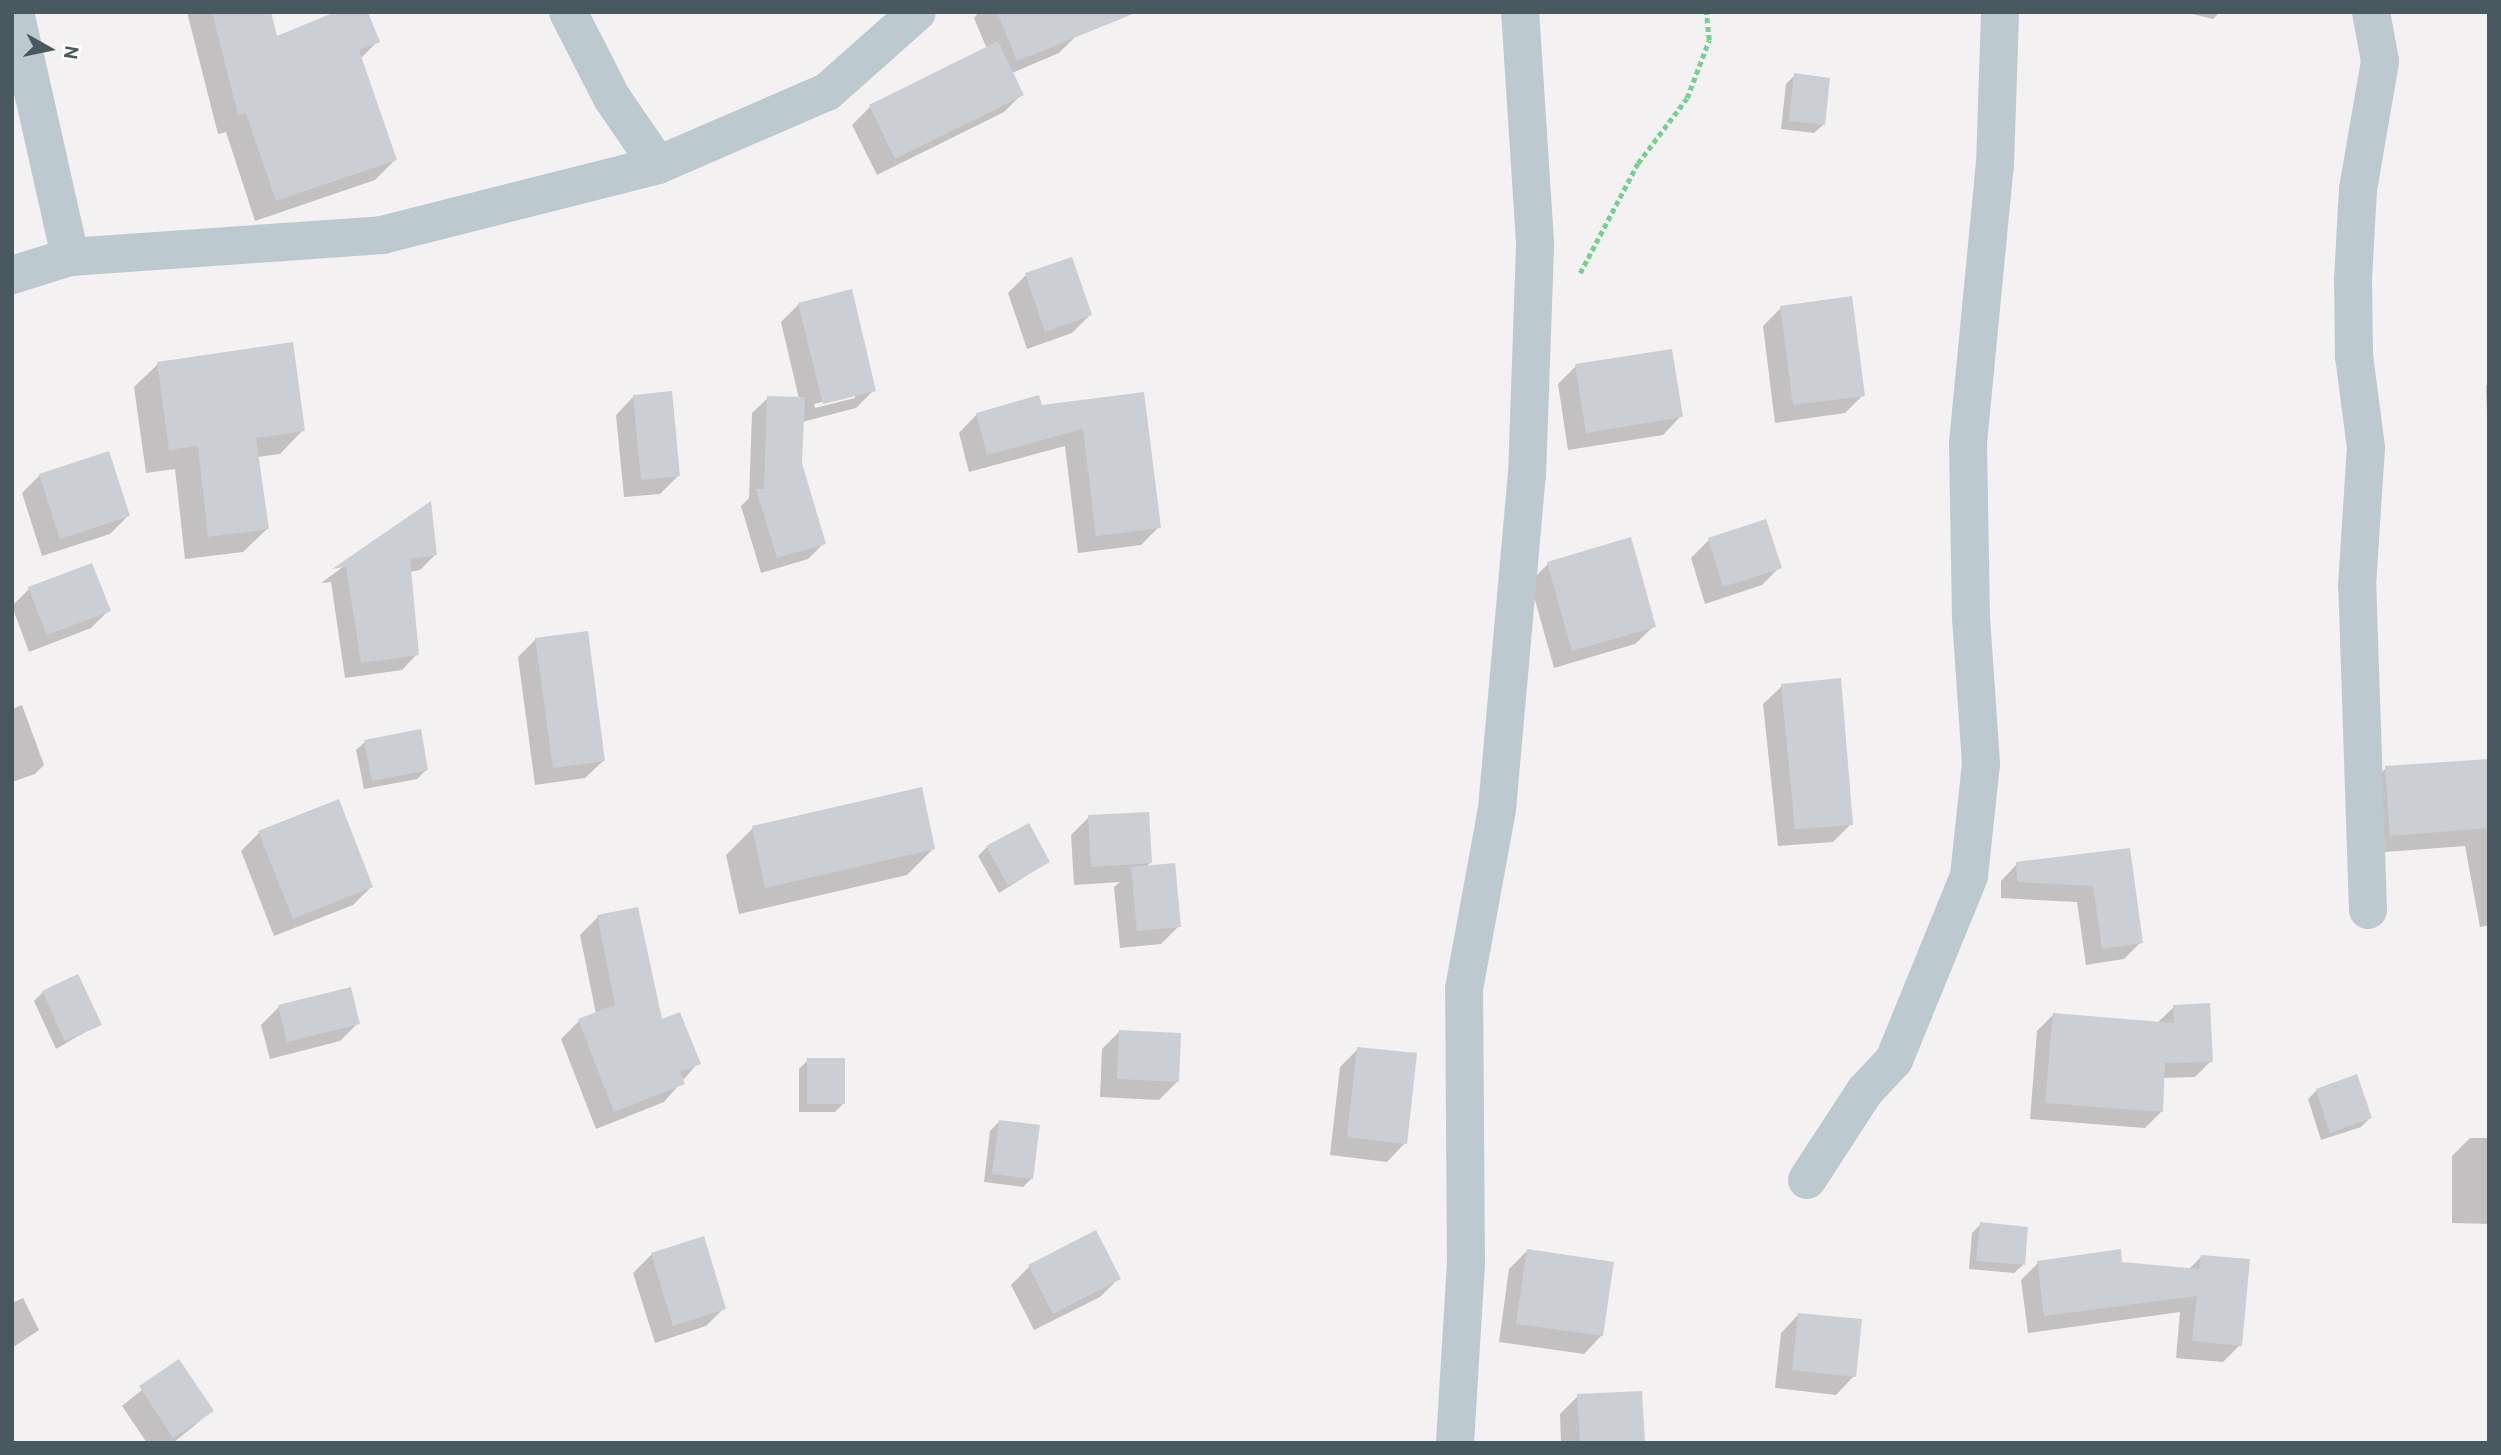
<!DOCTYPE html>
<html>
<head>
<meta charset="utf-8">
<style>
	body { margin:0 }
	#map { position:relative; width:2501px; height:1455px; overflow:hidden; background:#f3f1f2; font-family:Overpass,sans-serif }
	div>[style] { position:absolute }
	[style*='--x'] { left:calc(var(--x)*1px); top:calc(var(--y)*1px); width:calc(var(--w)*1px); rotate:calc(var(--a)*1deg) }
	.shadow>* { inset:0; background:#0003 }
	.building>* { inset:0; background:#cbcfd4 }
	.path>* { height:4.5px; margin-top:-2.25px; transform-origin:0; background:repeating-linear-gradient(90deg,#75d190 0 5px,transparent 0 8.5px) }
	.street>* { height:38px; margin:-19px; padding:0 19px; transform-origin:19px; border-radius:19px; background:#bcc9ce }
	span { translate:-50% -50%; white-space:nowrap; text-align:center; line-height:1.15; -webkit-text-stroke:5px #fff; paint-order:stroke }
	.frame { position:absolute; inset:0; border:14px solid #485960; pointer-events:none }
	.north { position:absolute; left:14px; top:14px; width:70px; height:70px; -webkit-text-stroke:5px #fff; paint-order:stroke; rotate:99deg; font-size:19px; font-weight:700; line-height:28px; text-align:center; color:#485960 }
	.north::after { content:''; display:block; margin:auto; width:24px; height:32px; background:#485960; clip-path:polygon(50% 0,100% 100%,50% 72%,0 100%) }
</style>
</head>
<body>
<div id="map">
	<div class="shadow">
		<div style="clip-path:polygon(187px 12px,269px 12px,276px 39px,378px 41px,360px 59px,395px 160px,375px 180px,255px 221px,226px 132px,218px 134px)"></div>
		<div style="clip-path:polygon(979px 12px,1068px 12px,1077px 35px,1059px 53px,1012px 73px,1022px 94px,1004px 112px,877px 175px,852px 125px,870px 107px,987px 49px,974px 18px)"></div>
		<div style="clip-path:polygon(2184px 12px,2220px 12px,2213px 19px)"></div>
		<div style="clip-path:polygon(1795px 75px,1823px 125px,1814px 133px,1781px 129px,1786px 84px)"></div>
		<div style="clip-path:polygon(1026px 275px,1090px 315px,1072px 333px,1027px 349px,1008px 293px)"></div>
		<div style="clip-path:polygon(evenodd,799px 304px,874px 390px,856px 408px,802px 422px,801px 463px,824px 543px,808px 559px,761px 573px,741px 506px,749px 498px,752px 413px,768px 398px,799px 399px,781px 322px,799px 304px,855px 394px,855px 398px,815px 408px,814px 404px,855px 394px)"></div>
		<div style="clip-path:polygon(1781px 308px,1863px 395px,1845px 413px,1775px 423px,1763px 326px)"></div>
		<div style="clip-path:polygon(158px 364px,303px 430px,280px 454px,257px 457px,267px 529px,243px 552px,185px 559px,175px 469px,146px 473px,134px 387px)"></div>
		<div style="clip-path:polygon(1576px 366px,1681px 416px,1663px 435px,1568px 450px,1558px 384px)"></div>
		<div style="clip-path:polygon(2489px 383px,2489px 466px,2486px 386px)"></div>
		<div style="clip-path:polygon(1142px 394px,1159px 527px,1141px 545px,1078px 553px,1065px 446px,969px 472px,959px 433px,977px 414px)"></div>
		<div style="clip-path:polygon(634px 396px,678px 476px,660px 494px,624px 497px,616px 415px)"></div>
		<div style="clip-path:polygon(40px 475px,128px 516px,110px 534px,42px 556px,22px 493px)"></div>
		<div style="clip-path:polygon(429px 504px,435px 555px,420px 570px,409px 572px,417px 654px,402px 670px,345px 678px,331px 582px,321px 583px)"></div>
		<div style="clip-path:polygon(1709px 540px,1780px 567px,1762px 585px,1705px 604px,1691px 558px)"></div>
		<div style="clip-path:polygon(1548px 564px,1654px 626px,1635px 644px,1554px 668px,1530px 582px)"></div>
		<div style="clip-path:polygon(29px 589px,109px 610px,91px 628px,29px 652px,12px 606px)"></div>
		<div style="clip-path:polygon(536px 639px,604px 760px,585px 778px,535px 785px,518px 657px)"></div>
		<div style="clip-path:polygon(1782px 686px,1851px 824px,1833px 842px,1778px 846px,1763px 704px)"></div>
		<div style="clip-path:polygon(22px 705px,44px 765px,35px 774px,12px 782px,12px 709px)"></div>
		<div style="clip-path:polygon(365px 742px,426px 770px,417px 779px,364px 789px,356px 750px)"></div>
		<div style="clip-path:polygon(2489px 761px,2489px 925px,2480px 927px,2465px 846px,2372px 853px,2368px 786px,2386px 768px)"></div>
		<div style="clip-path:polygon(338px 801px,371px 887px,353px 905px,274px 936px,241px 851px,259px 833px)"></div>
		<div style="clip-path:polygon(1089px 817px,1150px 863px,1145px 868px,1179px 926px,1161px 944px,1120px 948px,1114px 887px,1120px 882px,1074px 885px,1071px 835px)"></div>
		<div style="clip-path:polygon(753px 828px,933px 849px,907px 875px,739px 914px,726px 855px)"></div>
		<div style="clip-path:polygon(987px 847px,1048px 862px,999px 893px,978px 856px)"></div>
		<div style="clip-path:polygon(2128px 850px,2141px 942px,2124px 959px,2086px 965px,2077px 902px,2001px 898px,2001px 881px,2017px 864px)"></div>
		<div style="clip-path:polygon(598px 917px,660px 1022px,698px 1063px,664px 1102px,596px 1129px,561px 1039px,579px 1021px,596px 1014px,580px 935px)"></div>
		<div style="clip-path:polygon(43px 992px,99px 1024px,56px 1049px,34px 1001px)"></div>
		<div style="clip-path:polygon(279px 1007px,358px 1023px,340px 1041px,270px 1059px,261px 1025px)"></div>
		<div style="clip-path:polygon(2174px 1007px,2211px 1061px,2195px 1077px,2162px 1078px,2161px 1112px,2145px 1128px,2030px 1119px,2037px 1031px,2053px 1015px,2157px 1023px)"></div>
		<div style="clip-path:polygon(1120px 1031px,1177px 1082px,1159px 1100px,1100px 1097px,1102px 1049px)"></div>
		<div style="clip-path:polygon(1358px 1049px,1405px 1143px,1387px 1162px,1330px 1155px,1340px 1067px)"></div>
		<div style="clip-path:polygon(808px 1060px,844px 1103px,835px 1112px,799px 1112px,799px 1069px)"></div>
		<div style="clip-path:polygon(2317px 1090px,2370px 1118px,2361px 1127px,2321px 1140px,2308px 1099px)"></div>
		<div style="clip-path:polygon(999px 1122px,1032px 1178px,1023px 1187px,984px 1182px,990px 1131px)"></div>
		<div style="clip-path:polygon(2470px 1138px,2489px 1138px,2489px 1224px,2452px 1223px,2452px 1156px)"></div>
		<div style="clip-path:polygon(1981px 1224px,2023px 1265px,2014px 1273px,1969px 1269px,1972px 1233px)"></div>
		<div style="clip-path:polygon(703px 1238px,724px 1308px,706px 1326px,655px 1343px,633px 1273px,651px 1255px)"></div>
		<div style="clip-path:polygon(1527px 1251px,1602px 1335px,1584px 1354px,1499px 1342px,1509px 1269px)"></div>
		<div style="clip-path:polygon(2201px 1257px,2240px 1345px,2223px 1362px,2176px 1358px,2180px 1312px,2028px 1333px,2021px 1280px,2038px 1263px,2188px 1270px)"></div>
		<div style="clip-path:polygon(1029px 1267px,1118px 1279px,1100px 1297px,1034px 1330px,1011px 1285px)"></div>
		<div style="clip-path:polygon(23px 1298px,39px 1330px,12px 1348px,12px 1303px)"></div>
		<div style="clip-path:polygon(1799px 1314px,1854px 1376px,1836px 1395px,1775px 1388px,1781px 1333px)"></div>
		<div style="clip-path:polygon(178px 1361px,212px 1411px,173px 1443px,147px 1443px,122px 1406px)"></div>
		<div style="clip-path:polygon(1578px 1396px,1643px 1443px,1561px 1443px,1560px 1414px)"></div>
	</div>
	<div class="building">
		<div style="clip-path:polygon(212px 12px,271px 12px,277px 36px,335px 12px,368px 12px,380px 42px,359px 50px,397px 160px,276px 201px,246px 113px,238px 115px)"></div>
		<div style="clip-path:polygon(997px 12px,1133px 12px,1133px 14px,1017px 61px)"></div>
		<div style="clip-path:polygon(998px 41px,1024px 95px,895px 159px,869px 105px)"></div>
		<div style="clip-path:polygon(1794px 73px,1830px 78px,1825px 125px,1789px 121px)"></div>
		<div style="clip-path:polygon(1072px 257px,1092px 315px,1045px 332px,1025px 273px)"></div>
		<div style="clip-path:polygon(852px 289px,876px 391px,823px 404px,798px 303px)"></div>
		<div style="clip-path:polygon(1852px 296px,1865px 396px,1793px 405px,1780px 306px)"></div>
		<div style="clip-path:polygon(293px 342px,305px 431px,256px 438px,269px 529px,208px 537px,198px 446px,169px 450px,157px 362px)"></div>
		<div style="clip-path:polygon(1672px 349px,1683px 417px,1586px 433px,1575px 364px)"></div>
		<div style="clip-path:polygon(672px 391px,680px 476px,641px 480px,633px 395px)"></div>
		<div style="clip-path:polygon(1144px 392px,1161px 528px,1096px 536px,1083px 429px,987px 455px,976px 413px,1039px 395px,1042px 405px)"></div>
		<div style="clip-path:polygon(767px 396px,805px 397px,802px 463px,826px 544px,777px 558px,756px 489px,764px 489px)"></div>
		<div style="clip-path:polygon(109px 451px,130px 516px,60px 539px,39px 474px)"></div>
		<div style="clip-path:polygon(431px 501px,437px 555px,410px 559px,419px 655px,361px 663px,346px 567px,332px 569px)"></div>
		<div style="clip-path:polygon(1766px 519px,1782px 568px,1723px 587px,1708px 538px)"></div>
		<div style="clip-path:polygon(1631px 537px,1656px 627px,1572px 651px,1547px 562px)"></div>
		<div style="clip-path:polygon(92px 563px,111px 611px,47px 635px,28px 587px)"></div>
		<div style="clip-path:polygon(588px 631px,605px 761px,553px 768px,535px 638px)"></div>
		<div style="clip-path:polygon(1841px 678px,1853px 825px,1795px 829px,1781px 684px)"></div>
		<div style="clip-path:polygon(421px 729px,428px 770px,372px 781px,364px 740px)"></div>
		<div style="clip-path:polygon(2489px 759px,2489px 828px,2390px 836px,2385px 766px)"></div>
		<div style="clip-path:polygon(922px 787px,935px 849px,765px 888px,752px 826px)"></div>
		<div style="clip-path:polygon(339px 799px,373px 887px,293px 919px,258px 831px)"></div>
		<div style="clip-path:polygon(1149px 812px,1152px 863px,1091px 867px,1088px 815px)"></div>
		<div style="clip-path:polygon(1029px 823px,1050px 862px,1008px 886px,986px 846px)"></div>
		<div style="clip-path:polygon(2130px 848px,2143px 943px,2102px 949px,2093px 886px,2017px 882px,2016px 862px)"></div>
		<div style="clip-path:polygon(1175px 863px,1181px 927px,1137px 931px,1131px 867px)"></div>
		<div style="clip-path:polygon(638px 907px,662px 1019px,680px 1012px,701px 1064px,680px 1072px,685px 1084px,614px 1112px,578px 1019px,615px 1005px,597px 915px)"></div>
		<div style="clip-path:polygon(78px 974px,102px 1025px,65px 1041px,42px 991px)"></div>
		<div style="clip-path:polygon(351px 987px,360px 1024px,287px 1042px,278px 1005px)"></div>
		<div style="clip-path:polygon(2210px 1003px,2213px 1062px,2165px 1063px,2163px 1112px,2045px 1103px,2053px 1013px,2174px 1023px,2173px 1005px)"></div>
		<div style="clip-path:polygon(1119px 1030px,1181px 1033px,1179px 1082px,1117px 1079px)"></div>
		<div style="clip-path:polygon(1357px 1047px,1417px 1053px,1407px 1144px,1347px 1137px)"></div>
		<div style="clip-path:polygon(807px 1058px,845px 1058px,845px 1104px,807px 1104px)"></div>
		<div style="clip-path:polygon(2357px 1074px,2372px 1118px,2330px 1133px,2316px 1089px)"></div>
		<div style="clip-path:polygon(999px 1120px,1040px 1125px,1033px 1179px,992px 1174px)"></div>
		<div style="clip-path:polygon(1980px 1222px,2028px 1227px,2025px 1265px,1976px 1261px)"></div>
		<div style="clip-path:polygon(1096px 1230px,1121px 1279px,1053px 1314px,1028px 1265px)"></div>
		<div style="clip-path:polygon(704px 1236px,726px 1309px,673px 1326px,651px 1253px)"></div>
		<div style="clip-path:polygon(1527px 1249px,1614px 1262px,1603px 1336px,1516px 1324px)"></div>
		<div style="clip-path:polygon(2121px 1249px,2122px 1262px,2199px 1269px,2201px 1255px,2250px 1259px,2242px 1346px,2192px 1341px,2197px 1296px,2044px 1316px,2037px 1261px)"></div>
		<div style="clip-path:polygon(1798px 1313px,1862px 1319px,1856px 1377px,1792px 1370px)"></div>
		<div style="clip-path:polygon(179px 1359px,214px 1411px,173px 1438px,139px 1386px)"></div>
		<div style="clip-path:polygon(1642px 1391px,1645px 1443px,1580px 1443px,1577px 1394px)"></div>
	</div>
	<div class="path">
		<div style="--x:1580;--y:273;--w:124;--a:-62.2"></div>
		<div style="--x:1638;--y:163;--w:81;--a:-53"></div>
		<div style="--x:1687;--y:98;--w:62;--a:-69.2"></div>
		<div style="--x:1709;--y:40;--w:28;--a:-96"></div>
	</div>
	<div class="street">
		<div style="--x:15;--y:12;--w:251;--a:77.3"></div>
		<div style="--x:568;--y:12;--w:97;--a:62.9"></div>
		<div style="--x:612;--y:98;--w:81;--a:55.5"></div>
		<div style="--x:12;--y:275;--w:61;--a:-17.2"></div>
		<div style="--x:70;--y:257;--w:313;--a:-4"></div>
		<div style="--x:382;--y:235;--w:285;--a:-14.2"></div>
		<div style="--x:658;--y:165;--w:184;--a:-23.4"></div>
		<div style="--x:827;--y:92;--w:120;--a:-41.6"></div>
		<div style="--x:2368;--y:910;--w:324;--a:-91.9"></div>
		<div style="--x:2357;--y:586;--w:138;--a:-86.3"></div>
		<div style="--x:2366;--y:448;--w:93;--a:-97.4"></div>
		<div style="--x:2354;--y:356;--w:77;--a:-90.7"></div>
		<div style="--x:2353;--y:279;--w:90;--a:-86.8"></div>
		<div style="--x:2358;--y:189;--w:130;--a:-80.2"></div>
		<div style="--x:2380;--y:61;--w:50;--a:-100.4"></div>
		<div style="--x:1807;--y:1180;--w:106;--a:-56.9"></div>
		<div style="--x:1865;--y:1091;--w:42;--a:-46.9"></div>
		<div style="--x:1894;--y:1060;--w:199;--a:-67.8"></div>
		<div style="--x:1969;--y:876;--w:113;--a:-83.9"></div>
		<div style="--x:1981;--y:764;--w:148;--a:-93.9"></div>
		<div style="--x:1971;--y:616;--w:173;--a:-91"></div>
		<div style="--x:1968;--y:443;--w:279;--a:-84.5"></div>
		<div style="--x:1995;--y:165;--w:153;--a:-88.1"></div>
		<div style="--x:1455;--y:1443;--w:178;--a:-86.5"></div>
		<div style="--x:1466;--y:1265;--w:276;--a:-90.4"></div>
		<div style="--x:1464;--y:989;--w:183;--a:-79.6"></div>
		<div style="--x:1497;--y:809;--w:334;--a:-84.9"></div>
		<div style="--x:1527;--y:476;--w:234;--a:-88"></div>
		<div style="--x:1535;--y:242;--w:230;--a:-93.7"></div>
	</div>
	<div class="frame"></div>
	<div class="north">N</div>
</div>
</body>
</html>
